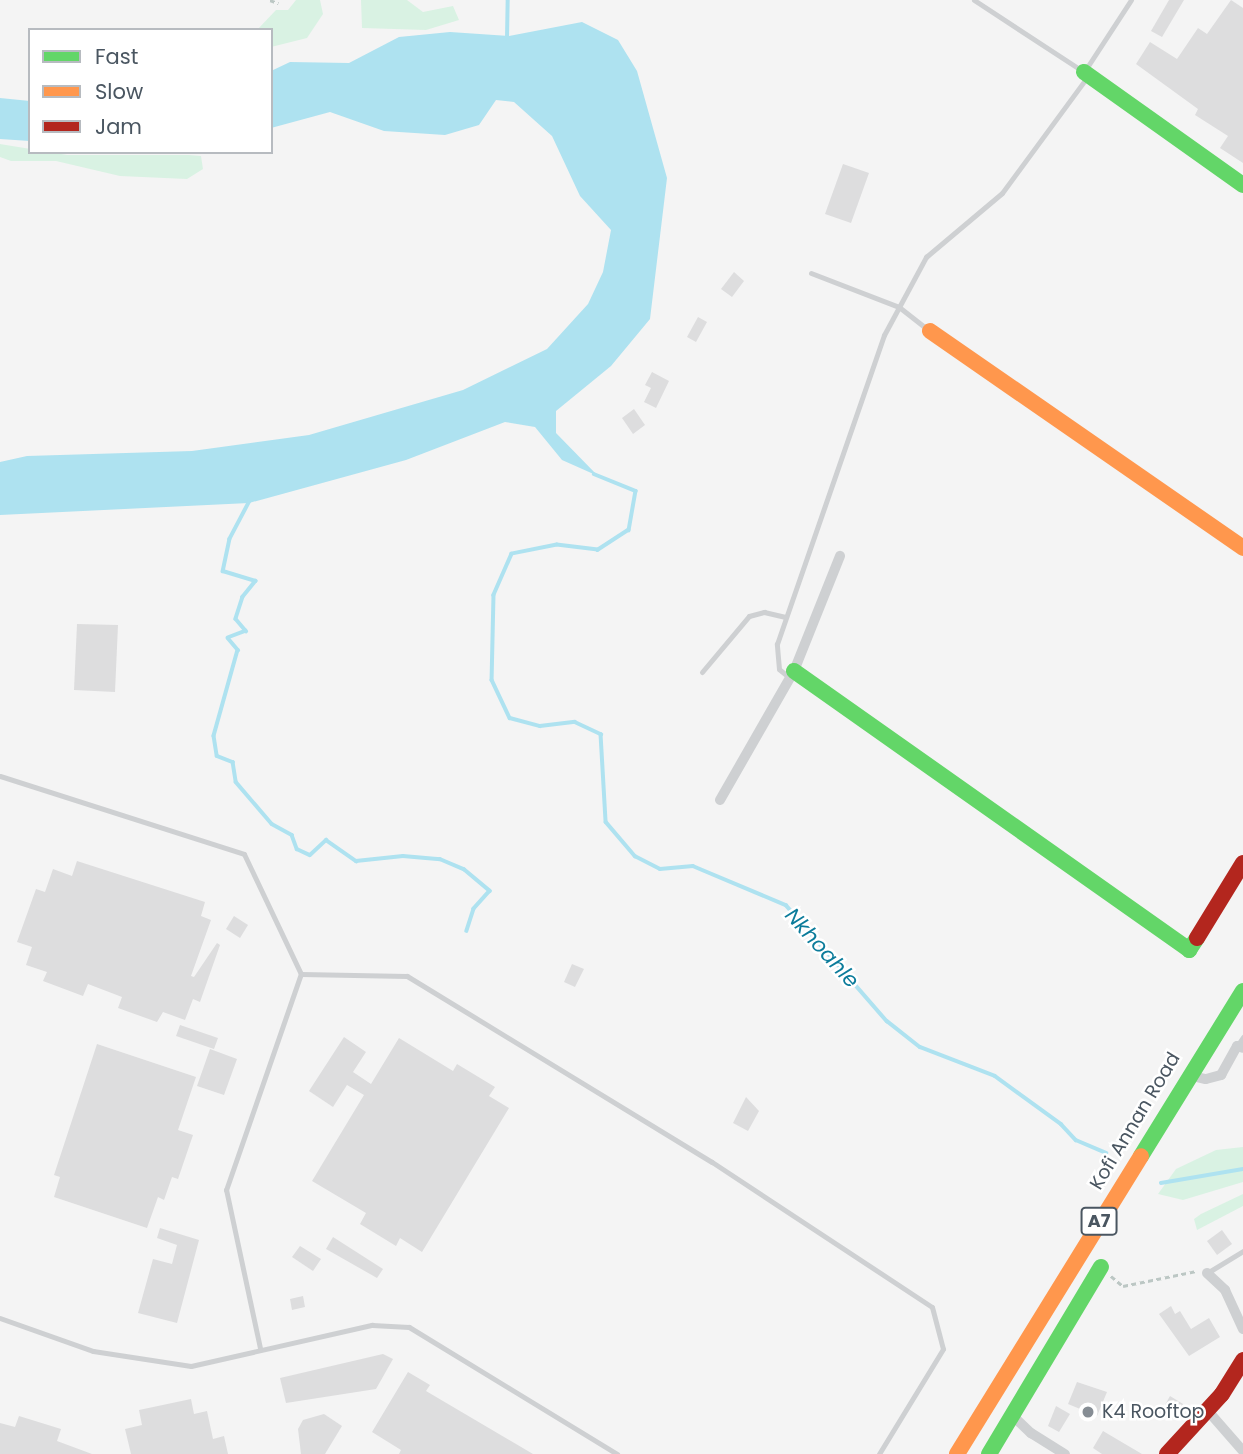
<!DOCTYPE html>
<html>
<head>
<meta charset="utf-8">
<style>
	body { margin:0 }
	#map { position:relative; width:1243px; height:1454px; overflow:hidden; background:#f4f4f4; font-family:Poppins,sans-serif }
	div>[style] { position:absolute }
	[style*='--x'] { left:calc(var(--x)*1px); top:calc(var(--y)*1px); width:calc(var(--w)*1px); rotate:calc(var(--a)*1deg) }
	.green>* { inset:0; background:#d9f2e3 }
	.water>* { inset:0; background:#aee2f0 }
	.stream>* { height:3.5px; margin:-1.75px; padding:0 1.75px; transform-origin:1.75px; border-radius:1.75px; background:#aee2f0 }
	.building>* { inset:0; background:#ddddde }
	.path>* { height:2.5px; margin-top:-1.25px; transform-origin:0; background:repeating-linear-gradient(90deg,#bcc7c4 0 5px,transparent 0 8.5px) }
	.lane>* { height:5px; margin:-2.5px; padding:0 2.5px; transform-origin:2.5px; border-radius:2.5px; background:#ced0d2 }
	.street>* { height:10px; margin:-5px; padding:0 5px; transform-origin:5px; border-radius:5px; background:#ced0d2 }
	.fast>* { height:16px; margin:-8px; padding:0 8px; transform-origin:8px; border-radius:8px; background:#63d668 }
	.slow>* { height:16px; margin:-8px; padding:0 8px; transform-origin:8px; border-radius:8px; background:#ff974d }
	.jam>* { height:16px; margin:-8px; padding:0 8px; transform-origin:8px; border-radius:8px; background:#b3261e }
	.dots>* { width:19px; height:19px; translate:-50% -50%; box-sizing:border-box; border:4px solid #fff; border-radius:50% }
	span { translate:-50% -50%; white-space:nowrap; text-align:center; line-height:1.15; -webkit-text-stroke:5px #fff; paint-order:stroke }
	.shield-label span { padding:2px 5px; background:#fff; border:2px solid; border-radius:5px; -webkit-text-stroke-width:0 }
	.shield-label { font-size:18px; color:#4a5661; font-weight:700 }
	.street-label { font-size:19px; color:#4a5661 }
	.poi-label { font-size:19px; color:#4a5661 }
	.left { translate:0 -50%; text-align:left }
	.water-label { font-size:21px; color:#0c7c9b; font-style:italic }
	.legend { position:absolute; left:28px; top:28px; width:245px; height:126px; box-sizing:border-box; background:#fff; border:2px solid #b7bbc0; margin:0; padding:9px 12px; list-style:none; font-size:21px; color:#4a5661 }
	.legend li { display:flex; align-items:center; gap:14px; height:35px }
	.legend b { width:35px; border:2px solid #b7bbc0 }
</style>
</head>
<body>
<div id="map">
	<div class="green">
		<div style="clip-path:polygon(296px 0,320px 0,323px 14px,307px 38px,271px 47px,271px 30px,257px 30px,276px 10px,288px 10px)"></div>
		<div style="clip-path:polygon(361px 0,407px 0,423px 12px,453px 6px,459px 20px,426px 30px,362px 28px)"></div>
		<div style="clip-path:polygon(0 144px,67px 155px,189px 155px,201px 156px,203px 169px,187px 179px,120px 176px,56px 161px,11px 161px,0 157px)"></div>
		<div style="clip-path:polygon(1243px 1147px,1243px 1182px,1183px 1200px,1158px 1194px,1176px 1169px,1216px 1150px)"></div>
		<div style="clip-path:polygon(1243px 1194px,1243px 1206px,1197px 1230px,1194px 1219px,1201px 1214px)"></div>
	</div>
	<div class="water">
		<div style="clip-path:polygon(582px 22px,618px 40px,637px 71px,667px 178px,650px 319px,611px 366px,556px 411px,556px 433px,598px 476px,562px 460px,535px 427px,505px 422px,406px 460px,249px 503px,0 515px,0 462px,27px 456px,192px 451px,309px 435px,463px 390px,547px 349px,588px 304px,603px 272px,611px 230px,580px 196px,552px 136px,514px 102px,496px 100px,479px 125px,445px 135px,384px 131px,330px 112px,271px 128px,271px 71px,290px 62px,349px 63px,399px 37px,450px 32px,509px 36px)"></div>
		<div style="clip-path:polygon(0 98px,30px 101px,30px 141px,0 139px)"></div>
	</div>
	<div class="stream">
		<div style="--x:507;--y:39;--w:39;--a:-89"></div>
		<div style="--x:594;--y:474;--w:45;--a:22"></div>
		<div style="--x:636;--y:491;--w:40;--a:100"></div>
		<div style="--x:629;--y:530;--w:37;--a:147"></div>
		<div style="--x:598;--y:550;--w:41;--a:-173"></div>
		<div style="--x:557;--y:545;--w:46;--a:168.7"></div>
		<div style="--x:512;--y:554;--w:45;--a:113.7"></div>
		<div style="--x:494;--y:595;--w:85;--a:91.3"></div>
		<div style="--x:492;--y:680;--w:42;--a:64.7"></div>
		<div style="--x:510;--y:718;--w:31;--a:15"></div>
		<div style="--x:540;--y:726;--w:35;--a:-7"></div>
		<div style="--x:575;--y:722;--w:29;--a:25"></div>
		<div style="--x:601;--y:734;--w:88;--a:86.7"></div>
		<div style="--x:606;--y:822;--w:45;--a:49.5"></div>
		<div style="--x:635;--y:856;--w:28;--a:27"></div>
		<div style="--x:660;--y:869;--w:33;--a:-5"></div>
		<div style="--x:693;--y:866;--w:101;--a:22.8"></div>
		<div style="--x:786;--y:905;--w:154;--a:49"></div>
		<div style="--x:887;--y:1021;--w:42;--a:38.2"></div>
		<div style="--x:920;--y:1047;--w:80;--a:21.1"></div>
		<div style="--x:995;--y:1076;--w:82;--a:36"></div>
		<div style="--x:1061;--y:1124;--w:22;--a:47"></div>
		<div style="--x:1076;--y:1140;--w:33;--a:23"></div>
		<div style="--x:250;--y:501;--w:43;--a:117.8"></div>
		<div style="--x:230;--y:539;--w:33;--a:102"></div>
		<div style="--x:223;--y:571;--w:34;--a:17"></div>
		<div style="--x:256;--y:581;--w:21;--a:129"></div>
		<div style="--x:243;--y:597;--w:23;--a:108"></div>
		<div style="--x:236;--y:619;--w:16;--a:50"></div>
		<div style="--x:246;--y:631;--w:19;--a:159"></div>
		<div style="--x:228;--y:638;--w:16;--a:50"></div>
		<div style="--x:238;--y:650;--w:89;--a:105.6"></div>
		<div style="--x:214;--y:736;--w:20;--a:81"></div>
		<div style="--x:217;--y:756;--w:17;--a:21"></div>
		<div style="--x:233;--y:762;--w:20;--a:81"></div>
		<div style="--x:236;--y:782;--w:55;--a:49.4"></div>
		<div style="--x:272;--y:824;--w:23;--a:29"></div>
		<div style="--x:292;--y:835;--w:15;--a:70"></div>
		<div style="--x:297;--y:849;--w:14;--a:25"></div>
		<div style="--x:310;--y:855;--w:22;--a:-43"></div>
		<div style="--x:326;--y:840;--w:37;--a:35"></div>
		<div style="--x:356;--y:861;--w:47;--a:-6.1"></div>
		<div style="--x:403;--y:856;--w:37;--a:5"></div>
		<div style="--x:440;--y:859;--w:26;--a:23"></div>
		<div style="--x:464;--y:869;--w:34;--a:40"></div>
		<div style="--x:490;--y:891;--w:24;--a:132"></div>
		<div style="--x:474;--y:909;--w:23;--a:108"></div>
		<div style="--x:1161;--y:1183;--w:83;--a:-9.7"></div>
	</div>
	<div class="building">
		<div style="clip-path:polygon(1169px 0,1184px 0,1162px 37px,1151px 31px)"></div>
		<div style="clip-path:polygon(1231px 0,1243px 8px,1243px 163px,1220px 148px,1228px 136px,1195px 115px,1198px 109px,1136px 64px,1150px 42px,1177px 59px,1198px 28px,1207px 34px)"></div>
		<div style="clip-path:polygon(843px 164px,869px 173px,851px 223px,825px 214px)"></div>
		<div style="clip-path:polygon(734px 272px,744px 281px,732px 297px,721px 289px)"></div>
		<div style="clip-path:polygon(698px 317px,707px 322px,696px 342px,687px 337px)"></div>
		<div style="clip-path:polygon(652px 372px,669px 381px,656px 408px,644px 402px,651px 388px,645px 385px)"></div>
		<div style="clip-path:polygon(634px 409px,645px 425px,633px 434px,622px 418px)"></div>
		<div style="clip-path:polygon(77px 624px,118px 625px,115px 692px,74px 690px)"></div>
		<div style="clip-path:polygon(77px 861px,205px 902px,201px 916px,211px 920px,191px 976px,194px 977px,217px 943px,220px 945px,200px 1002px,193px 999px,185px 1020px,163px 1012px,157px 1022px,118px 1008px,122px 997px,88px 984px,83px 996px,43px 981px,47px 972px,26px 965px,32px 947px,17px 942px,36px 889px,45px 892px,53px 869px,72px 876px)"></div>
		<div style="clip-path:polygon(234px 916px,248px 925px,240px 938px,226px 929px)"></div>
		<div style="clip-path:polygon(572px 964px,584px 969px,575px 987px,564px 982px)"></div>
		<div style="clip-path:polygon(180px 1025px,218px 1038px,214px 1049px,176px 1036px)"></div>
		<div style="clip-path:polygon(344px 1037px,366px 1052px,353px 1072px,371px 1084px,399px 1038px,453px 1071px,457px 1064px,495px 1087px,489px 1096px,509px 1108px,422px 1252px,400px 1238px,396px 1246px,360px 1224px,366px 1213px,312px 1181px,364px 1095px,347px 1085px,333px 1107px,309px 1091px)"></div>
		<div style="clip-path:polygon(97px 1044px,196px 1077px,178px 1130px,193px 1135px,178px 1179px,172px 1177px,164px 1200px,158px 1197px,147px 1228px,54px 1197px,60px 1177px,54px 1175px)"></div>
		<div style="clip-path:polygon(210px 1049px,237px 1059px,224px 1095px,197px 1086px)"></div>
		<div style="clip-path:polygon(746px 1097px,759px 1111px,748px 1131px,733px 1123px)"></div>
		<div style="clip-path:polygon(160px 1228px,199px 1240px,177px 1323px,138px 1313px,153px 1259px,172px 1264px,177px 1245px,157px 1238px)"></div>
		<div style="clip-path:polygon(1222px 1230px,1232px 1244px,1217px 1255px,1207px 1241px)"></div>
		<div style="clip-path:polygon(333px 1237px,383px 1269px,377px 1278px,326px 1249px)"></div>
		<div style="clip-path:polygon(300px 1246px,321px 1259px,313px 1271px,292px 1257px)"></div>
		<div style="clip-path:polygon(303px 1296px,305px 1307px,292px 1310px,290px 1299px)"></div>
		<div style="clip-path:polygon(1171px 1306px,1175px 1314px,1180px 1311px,1191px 1329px,1209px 1318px,1220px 1337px,1189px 1356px,1159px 1314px)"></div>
		<div style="clip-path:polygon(383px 1354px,393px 1359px,376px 1389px,286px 1403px,280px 1378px)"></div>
		<div style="clip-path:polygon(408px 1372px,430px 1385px,426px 1391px,533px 1454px,399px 1454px,401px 1450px,372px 1432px)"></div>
		<div style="clip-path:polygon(1077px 1382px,1107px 1392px,1097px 1416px,1068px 1404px)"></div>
		<div style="clip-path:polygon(1170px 1396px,1183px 1404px,1177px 1413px,1165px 1405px)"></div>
		<div style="clip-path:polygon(191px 1399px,194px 1414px,207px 1411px,213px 1439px,224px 1436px,228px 1454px,131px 1454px,125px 1429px,142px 1425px,139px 1410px)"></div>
		<div style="clip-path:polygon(1056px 1406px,1070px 1414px,1059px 1432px,1048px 1426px)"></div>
		<div style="clip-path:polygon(324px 1414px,342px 1426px,325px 1454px,301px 1454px,298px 1429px,303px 1420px)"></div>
		<div style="clip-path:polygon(19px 1416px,61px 1429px,57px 1441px,92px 1454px,0 1454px,0 1423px,15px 1427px)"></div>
		<div style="clip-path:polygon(1103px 1431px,1125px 1444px,1142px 1454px,1102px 1454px,1093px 1448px)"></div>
	</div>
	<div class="path">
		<div style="--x:270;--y:0;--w:9;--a:21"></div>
		<div style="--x:1111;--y:1276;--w:16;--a:40"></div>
		<div style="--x:1123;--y:1286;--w:76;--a:-11.5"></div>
	</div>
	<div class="lane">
		<div style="--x:974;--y:0;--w:131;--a:33.2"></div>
		<div style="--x:1084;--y:72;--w:86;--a:-56.9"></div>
		<div style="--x:811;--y:273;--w:94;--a:21.1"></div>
		<div style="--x:899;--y:307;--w:36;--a:38"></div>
		<div style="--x:702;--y:672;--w:73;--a:-50"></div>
		<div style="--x:749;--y:616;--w:16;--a:-15"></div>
		<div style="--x:764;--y:612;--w:22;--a:13"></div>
		<div style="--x:790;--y:678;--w:14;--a:-141"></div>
		<div style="--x:779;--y:669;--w:25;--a:-95"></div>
		<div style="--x:777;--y:644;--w:327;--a:-70.9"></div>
		<div style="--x:884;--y:335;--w:89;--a:-61.7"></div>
		<div style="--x:926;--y:257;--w:99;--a:-40.1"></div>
		<div style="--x:1002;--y:193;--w:145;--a:-53.7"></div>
		<div style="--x:0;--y:776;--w:256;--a:17.7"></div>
		<div style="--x:244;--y:854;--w:133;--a:64.6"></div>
		<div style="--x:301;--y:974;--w:106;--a:1.1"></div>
		<div style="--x:407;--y:976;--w:357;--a:31.4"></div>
		<div style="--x:712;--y:1162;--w:263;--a:33.4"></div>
		<div style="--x:932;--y:1307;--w:43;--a:75.3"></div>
		<div style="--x:943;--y:1349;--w:123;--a:121.4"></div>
		<div style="--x:1237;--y:1046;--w:11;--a:-56"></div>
		<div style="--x:1207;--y:1273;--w:42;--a:-31.4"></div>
		<div style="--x:0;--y:1318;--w:99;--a:19.5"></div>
		<div style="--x:93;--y:1351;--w:99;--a:8.7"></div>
		<div style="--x:191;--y:1366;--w:186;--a:-12.8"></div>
		<div style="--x:372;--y:1325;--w:37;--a:3"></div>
		<div style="--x:409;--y:1327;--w:244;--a:31.4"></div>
		<div style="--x:260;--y:1348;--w:162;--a:-102.1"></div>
		<div style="--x:226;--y:1190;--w:229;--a:-70.9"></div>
	</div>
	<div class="street">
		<div style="--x:720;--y:800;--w:149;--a:-60.2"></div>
		<div style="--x:794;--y:671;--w:124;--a:-68.2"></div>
		<div style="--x:1188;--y:1075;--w:18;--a:13"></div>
		<div style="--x:1206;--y:1079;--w:16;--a:-15"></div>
		<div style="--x:1221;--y:1075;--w:33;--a:-61"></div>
		<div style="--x:1237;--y:1046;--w:6;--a:18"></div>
		<div style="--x:1207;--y:1273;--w:25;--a:43"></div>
		<div style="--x:1225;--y:1290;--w:43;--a:65.2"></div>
		<div style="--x:1208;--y:1411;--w:53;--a:48.8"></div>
		<div style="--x:1011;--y:1414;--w:28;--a:44"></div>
		<div style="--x:1031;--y:1433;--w:40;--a:32"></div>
	</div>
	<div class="fast">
		<div style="--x:1084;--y:72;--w:195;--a:35.4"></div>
		<div style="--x:794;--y:671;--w:484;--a:35.2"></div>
		<div style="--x:1189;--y:950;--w:14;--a:-56"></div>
		<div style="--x:1141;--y:1156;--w:194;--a:-58.3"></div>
		<div style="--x:989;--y:1454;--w:218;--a:-59.1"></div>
	</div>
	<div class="slow">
		<div style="--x:930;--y:331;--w:381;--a:34.7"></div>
		<div style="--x:957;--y:1454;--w:350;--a:-58.3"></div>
	</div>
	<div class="jam">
		<div style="--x:1197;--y:938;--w:88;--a:-58.5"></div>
		<div style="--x:1167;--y:1454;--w:81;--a:-47.5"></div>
		<div style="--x:1222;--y:1394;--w:40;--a:-58"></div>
	</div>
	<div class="dots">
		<div style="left:1088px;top:1412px;background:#868d94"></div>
	</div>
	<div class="shield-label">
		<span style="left:1099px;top:1221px">A7</span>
	</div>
	<div class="street-label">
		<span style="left:1135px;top:1121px;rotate:-59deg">Kofi Annan Road</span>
	</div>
	<div class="poi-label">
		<span class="left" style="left:1102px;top:1412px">K4 Rooftop</span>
	</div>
	<div class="water-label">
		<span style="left:822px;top:948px;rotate:48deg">Nkhoahle</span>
	</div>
	<ul class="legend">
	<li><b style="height:9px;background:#63d668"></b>Fast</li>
	<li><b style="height:9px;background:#ff974d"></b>Slow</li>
	<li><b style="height:9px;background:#b3261e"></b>Jam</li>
	</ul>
</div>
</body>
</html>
